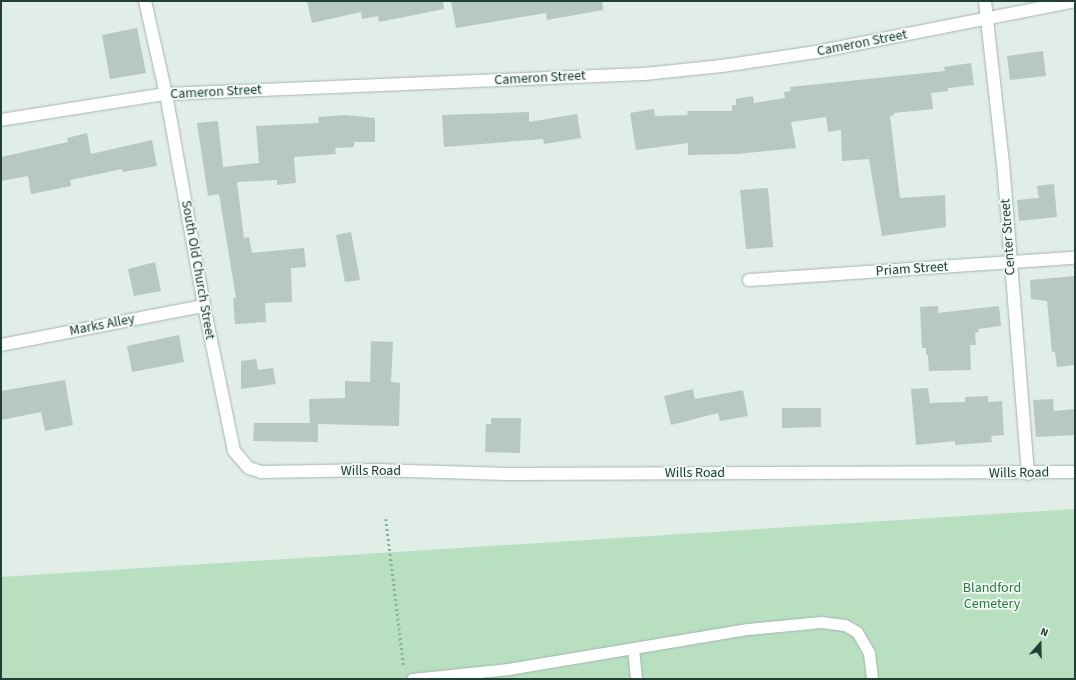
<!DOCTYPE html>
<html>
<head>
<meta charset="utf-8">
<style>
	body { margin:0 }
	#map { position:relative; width:1076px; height:680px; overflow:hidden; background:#e1ede7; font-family:"Source Sans 3",sans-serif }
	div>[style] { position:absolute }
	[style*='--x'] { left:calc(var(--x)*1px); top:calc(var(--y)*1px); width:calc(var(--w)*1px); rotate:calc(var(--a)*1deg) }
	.green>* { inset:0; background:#b8e0c0 }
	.building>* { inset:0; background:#b6c8c0 }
	.path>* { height:2.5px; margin-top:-1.25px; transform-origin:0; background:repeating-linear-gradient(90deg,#7fb4a0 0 2px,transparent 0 5px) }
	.roads { filter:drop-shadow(0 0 1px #a3b6ae) drop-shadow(0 0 1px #a3b6ae) }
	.lane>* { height:11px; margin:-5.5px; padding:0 5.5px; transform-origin:5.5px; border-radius:5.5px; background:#fff }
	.street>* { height:12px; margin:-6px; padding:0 6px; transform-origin:6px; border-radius:6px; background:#fff }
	span { translate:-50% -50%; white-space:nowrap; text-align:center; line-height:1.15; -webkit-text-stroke:3.5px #f2f9f5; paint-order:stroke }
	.street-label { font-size:14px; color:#204035 }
	.park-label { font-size:14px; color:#267b41 }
	.frame { position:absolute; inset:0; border:2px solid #204035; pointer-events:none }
	.north { position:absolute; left:1020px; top:624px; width:40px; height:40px; -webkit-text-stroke:3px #f2f9f5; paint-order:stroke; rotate:20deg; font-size:11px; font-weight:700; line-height:16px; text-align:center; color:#204035 }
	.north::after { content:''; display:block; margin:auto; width:14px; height:18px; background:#204035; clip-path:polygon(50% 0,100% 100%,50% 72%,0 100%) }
</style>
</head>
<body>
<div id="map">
	<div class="green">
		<div style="clip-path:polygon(1075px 509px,1075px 679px,1px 679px,1px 577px)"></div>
	</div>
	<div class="building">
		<div style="clip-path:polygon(307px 1px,443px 1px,444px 9px,379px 22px,378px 16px,362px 19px,361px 12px,312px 23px)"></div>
		<div style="clip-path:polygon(451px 1px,602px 1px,603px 10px,547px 20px,546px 13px,456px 28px)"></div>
		<div style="clip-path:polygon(137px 28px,146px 73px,110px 79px,102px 35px)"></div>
		<div style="clip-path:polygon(1043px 51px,1046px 76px,1010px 80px,1007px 56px)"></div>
		<div style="clip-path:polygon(971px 63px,974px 85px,948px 88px,948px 91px,931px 93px,933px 109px,894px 113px,894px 115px,890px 116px,900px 198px,945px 195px,946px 227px,882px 236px,869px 159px,842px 161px,841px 130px,828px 132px,826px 117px,791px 122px,796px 148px,737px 154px,688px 155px,688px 143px,636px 150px,630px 113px,654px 109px,655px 116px,688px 115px,687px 111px,732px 111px,732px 105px,736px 105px,736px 99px,753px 96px,754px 103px,785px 98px,784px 92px,791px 91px,790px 87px,945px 71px,944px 67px)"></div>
		<div style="clip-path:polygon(529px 112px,529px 122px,577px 114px,581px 138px,544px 144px,543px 139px,444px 147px,442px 115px)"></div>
		<div style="clip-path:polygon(345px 115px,375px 118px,375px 142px,354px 142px,354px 147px,335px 148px,336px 154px,294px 157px,296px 183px,277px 185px,277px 180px,237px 182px,244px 238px,249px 237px,252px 253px,304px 248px,306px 267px,291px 268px,292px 302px,265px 303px,266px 322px,235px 324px,233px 298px,236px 298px,219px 194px,208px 196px,197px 123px,218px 121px,223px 167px,259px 163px,256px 126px,319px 123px,318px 117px)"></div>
		<div style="clip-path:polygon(87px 133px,91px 154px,152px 140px,157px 166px,123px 172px,122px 169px,70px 180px,71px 186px,31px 194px,28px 176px,1px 181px,1px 157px,68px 142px,67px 138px)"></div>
		<div style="clip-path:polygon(1054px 184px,1057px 217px,1019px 221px,1017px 200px,1039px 198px,1037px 186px)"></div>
		<div style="clip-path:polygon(768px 188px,773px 247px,746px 249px,740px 190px)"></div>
		<div style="clip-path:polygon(351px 232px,360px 280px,345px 282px,336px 235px)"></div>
		<div style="clip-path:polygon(155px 262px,161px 291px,134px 296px,128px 269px)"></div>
		<div style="clip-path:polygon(1075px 276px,1075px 365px,1057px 367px,1055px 352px,1052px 352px,1047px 301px,1031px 299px,1030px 280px)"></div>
		<div style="clip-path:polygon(938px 306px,938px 313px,999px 306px,1001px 326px,978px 329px,979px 332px,975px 333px,976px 345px,970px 345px,971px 370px,929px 371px,928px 355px,926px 355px,926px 348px,922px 348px,920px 307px)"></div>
		<div style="clip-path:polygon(179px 335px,184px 362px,132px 372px,127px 346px)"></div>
		<div style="clip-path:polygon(371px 341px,393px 342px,391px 382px,400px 383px,399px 426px,318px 424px,318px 442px,253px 441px,254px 423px,310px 423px,309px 399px,345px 398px,345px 381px,370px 382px)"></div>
		<div style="clip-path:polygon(256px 359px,258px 370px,273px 368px,276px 384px,241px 389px,241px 361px)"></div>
		<div style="clip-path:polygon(65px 380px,73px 425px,45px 431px,41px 412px,1px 420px,1px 391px)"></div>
		<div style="clip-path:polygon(928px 388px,930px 403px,965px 402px,965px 397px,988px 396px,988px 402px,1002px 401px,1004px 435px,991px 436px,992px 442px,955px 445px,955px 441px,916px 445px,911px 389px)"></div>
		<div style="clip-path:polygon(693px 389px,695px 399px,743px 390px,748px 416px,720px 421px,718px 413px,671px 425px,664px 396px)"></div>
		<div style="clip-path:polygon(1053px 399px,1054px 411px,1075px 409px,1075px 435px,1036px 437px,1033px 400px)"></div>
		<div style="clip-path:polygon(782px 408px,821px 408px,821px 427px,782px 428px)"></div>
		<div style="clip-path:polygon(491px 418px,521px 418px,520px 453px,485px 452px,486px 424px,491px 424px)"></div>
	</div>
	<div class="path">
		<div style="--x:386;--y:519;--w:149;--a:83.1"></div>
	</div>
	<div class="roads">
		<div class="lane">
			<div style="--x:633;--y:649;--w:30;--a:84"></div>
			<div style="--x:412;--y:679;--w:97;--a:-5.9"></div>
			<div style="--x:508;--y:669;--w:243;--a:-9.5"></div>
			<div style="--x:748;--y:629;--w:73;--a:-5.5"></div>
			<div style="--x:821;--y:622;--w:24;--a:7"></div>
			<div style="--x:845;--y:625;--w:14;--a:30"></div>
			<div style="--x:857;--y:632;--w:24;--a:60"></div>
			<div style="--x:869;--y:653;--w:26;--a:83"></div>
		</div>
		<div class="street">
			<div style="--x:145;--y:1;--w:95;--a:77.3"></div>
			<div style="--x:166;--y:94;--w:215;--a:79.8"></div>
			<div style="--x:204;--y:306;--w:148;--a:78.3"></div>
			<div style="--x:234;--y:451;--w:23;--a:49"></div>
			<div style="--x:249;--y:468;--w:13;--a:18"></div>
			<div style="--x:261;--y:472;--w:115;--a:-1"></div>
			<div style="--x:376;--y:470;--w:131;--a:1.7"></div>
			<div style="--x:507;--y:474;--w:568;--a:-0.2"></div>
			<div style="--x:985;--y:1;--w:163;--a:83.7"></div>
			<div style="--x:1003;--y:163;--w:312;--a:85.4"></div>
			<div style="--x:1;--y:120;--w:167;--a:-9"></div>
			<div style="--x:166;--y:94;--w:478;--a:-2.4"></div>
			<div style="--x:644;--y:74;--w:78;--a:-5.9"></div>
			<div style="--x:722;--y:66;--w:95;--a:-8.5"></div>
			<div style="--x:816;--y:52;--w:264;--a:-11.1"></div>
			<div style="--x:749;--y:280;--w:327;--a:-3.9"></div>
			<div style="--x:1;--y:345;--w:207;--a:-10.9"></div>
		</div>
	</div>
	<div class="street-label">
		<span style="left:862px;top:43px;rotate:-11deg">Cameron Street</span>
		<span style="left:540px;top:78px;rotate:-3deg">Cameron Street</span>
		<span style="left:216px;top:92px;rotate:-3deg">Cameron Street</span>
		<span style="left:1008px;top:237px;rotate:-94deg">Center Street</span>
		<span style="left:912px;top:269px;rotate:-4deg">Priam Street</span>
		<span style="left:198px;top:270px;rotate:80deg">South Old Church Street</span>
		<span style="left:102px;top:325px;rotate:-11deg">Marks Alley</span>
		<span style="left:371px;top:471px">Wills Road</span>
		<span style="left:695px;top:473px">Wills Road</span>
		<span style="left:1019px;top:473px;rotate:-1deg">Wills Road</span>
	</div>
	<div class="park-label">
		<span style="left:992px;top:596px">Blandford<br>Cemetery</span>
	</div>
	<div class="frame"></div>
	<div class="north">N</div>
</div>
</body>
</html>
